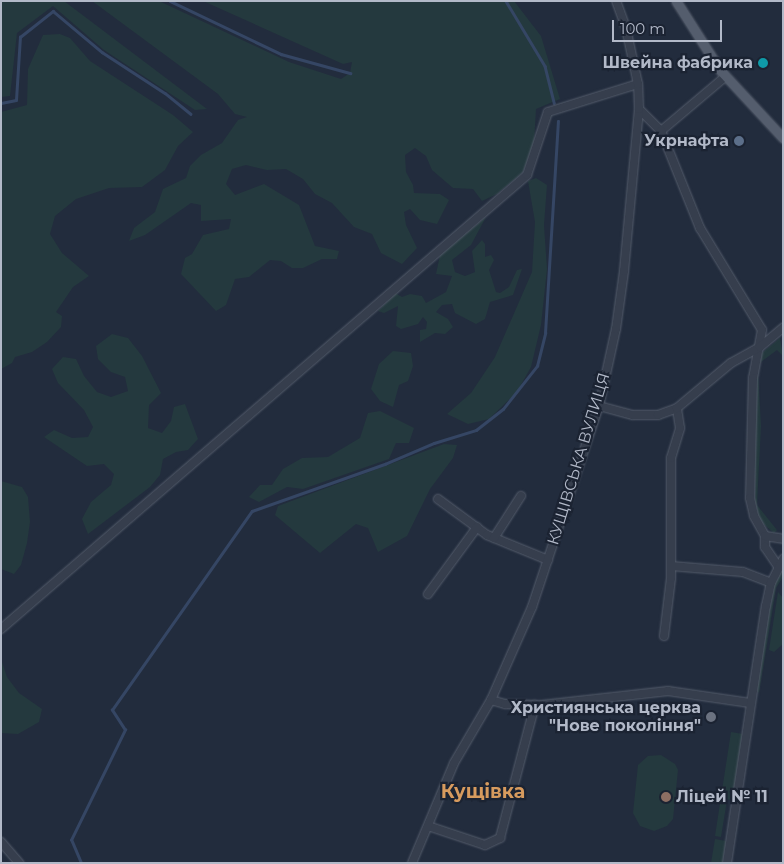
<!DOCTYPE html>
<html>
<head>
<meta charset="utf-8">
<style>
	body { margin:0 }
	#map { position:relative; width:784px; height:864px; overflow:hidden; background:#222c3d; font-family:Montserrat,sans-serif }
	div>[style] { position:absolute }
	[style*='--x'] { left:calc(var(--x)*1px); top:calc(var(--y)*1px); width:calc(var(--w)*1px); rotate:calc(var(--a)*1deg) }
	.green>* { inset:0; background:#24393e }
	.stream>* { height:2.5px; margin:-1.25px; padding:0 1.25px; transform-origin:1.25px; border-radius:1.25px; background:#354664 }
	.roads { filter:drop-shadow(0 0 1px #545c6b) drop-shadow(0 0 1px #545c6b) }
	.minor>* { height:8px; margin:-4px; padding:0 4px; transform-origin:4px; border-radius:4px; background:#363e4d }
	.major>* { height:9px; margin:-4.5px; padding:0 4.5px; transform-origin:4.5px; border-radius:4.5px; background:#545d6d }
	.dots>* { width:14px; height:14px; translate:-50% -50%; box-sizing:border-box; border:2px solid #1b2332; border-radius:50% }
	span { translate:-50% -50%; white-space:nowrap; text-align:center; line-height:1.15; -webkit-text-stroke:4.5px #1b2332; paint-order:stroke }
	.poi-label { font-size:16px; color:#b2b9c8; font-weight:700 }
	.right { translate:-100% -50%; text-align:right }
	.left { translate:0 -50%; text-align:left }
	.street-label { font-size:16px; color:#b2b9c8 }
	.quarter-label { font-size:19px; color:#d79b5e; font-weight:700 }
	.frame { position:absolute; inset:0; border:2px solid #b2b9c8; pointer-events:none }
	.scale { position:absolute; left:612px; top:20px; width:110px; height:22px; box-sizing:border-box; border:2px solid #b2b9c8; border-top:0; padding-left:6px; font-size:15px; line-height:18px; white-space:nowrap; color:#b2b9c8; -webkit-text-stroke:4px #1b2332; paint-order:stroke }
</style>
</head>
<body>
<div id="map">
	<div class="green">
		<div style="clip-path:polygon(1px 1px,64px 1px,207px 109px,195px 110px,104px 50px,53px 6px,17px 33px,10px 96px,1px 97px)"></div>
		<div style="clip-path:polygon(92px 1px,159px 1px,289px 62px,341px 79px,350px 73px,352px 62px,343px 64px,203px 1px,514px 1px,541px 36px,560px 99px,536px 109px,534px 143px,523px 172px,497px 194px,482px 201px,473px 189px,453px 188px,432px 170px,426px 156px,415px 148px,405px 155px,406px 172px,413px 185px,414px 193px,440px 194px,449px 200px,437px 224px,420px 220px,410px 209px,404px 212px,406px 225px,417px 248px,402px 264px,381px 253px,372px 234px,354px 227px,332px 203px,315px 194px,303px 179px,286px 169px,267px 170px,246px 165px,232px 169px,226px 184px,235px 195px,264px 184px,299px 205px,315px 246px,339px 251px,337px 259px,322px 259px,303px 268px,292px 268px,281px 261px,270px 260px,249px 277px,235px 279px,226px 305px,216px 311px,181px 274px,185px 258px,192px 254px,203px 235px,229px 229px,231px 219px,201px 221px,201px 205px,191px 203px,145px 235px,129px 241px,134px 228px,155px 212px,163px 189px,186px 178px,190px 166px,201px 155px,222px 143px,238px 120px,247px 117px,235px 114px,218px 94px)"></div>
		<div style="clip-path:polygon(60px 34px,70px 38px,90px 61px,173px 115px,193px 132px,178px 146px,165px 170px,142px 187px,109px 188px,76px 199px,55px 216px,50px 234px,62px 253px,89px 276px,73px 287px,56px 312px,62px 316px,61px 327px,47px 342px,32px 352px,15px 357px,12px 363px,1px 369px,1px 112px,27px 105px,28px 69px,43px 35px)"></div>
		<div style="clip-path:polygon(536px 178px,547px 185px,544px 225px,547px 269px,541px 325px,531px 367px,517px 392px,489px 419px,468px 424px,447px 414px,471px 393px,495px 357px,532px 272px,535px 222px,528px 181px)"></div>
		<div style="clip-path:polygon(486px 217px,471px 245px,452px 260px,455px 272px,465px 276px,475px 272px,472px 251px,482px 240px,485px 244px,485px 257px,491px 255px,494px 260px,489px 270px,496px 292px,500px 293px,509px 287px,517px 270px,522px 269px,513px 295px,490px 302px,485px 319px,476px 324px,455px 313px,452px 304px,442px 305px,436px 312px,448px 319px,453px 327px,445px 334px,435px 333px,420px 342px,420px 330px,426px 329px,427px 322px,423px 317px,418px 324px,401px 329px,396px 326px,398px 306px,384px 313px,378px 311px,395px 293px,402px 297px,410px 294px,422px 296px,426px 303px,446px 292px,452px 276px,436px 274px,440px 255px)"></div>
		<div style="clip-path:polygon(112px 334px,128px 338px,142px 356px,161px 393px,149px 405px,148px 428px,162px 433px,171px 421px,174px 407px,185px 404px,198px 439px,188px 450px,176px 452px,163px 459px,160px 475px,150px 487px,88px 534px,82px 519px,91px 502px,111px 485px,114px 474px,104px 464px,87px 466px,44px 437px,54px 430px,72px 438px,88px 437px,93px 427px,84px 410px,58px 383px,52px 369px,63px 357px,76px 359px,84px 376px,97px 392px,111px 397px,128px 391px,125px 377px,111px 372px,98px 359px,96px 346px)"></div>
		<div style="clip-path:polygon(780px 338px,783px 356px,777px 350px,761px 362px,758px 370px,761px 426px,757px 505px,777px 530px,774px 533px,761px 522px,755px 504px,755px 414px,758px 356px)"></div>
		<div style="clip-path:polygon(393px 351px,411px 353px,413px 366px,408px 381px,399px 385px,393px 407px,380px 401px,371px 389px,379px 364px)"></div>
		<div style="clip-path:polygon(380px 411px,414px 428px,409px 443px,396px 443px,389px 459px,303px 489px,287px 487px,259px 502px,249px 497px,260px 485px,272px 485px,283px 469px,302px 458px,328px 457px,360px 438px,368px 413px)"></div>
		<div style="clip-path:polygon(444px 444px,457px 445px,453px 458px,430px 489px,407px 536px,378px 552px,368px 528px,356px 524px,320px 553px,275px 515px,278px 506px)"></div>
		<div style="clip-path:polygon(1px 481px,22px 487px,28px 497px,30px 522px,27px 543px,21px 565px,14px 574px,1px 569px)"></div>
		<div style="clip-path:polygon(783px 565px,783px 577px,776px 588px,759px 693px,756px 690px,773px 586px)"></div>
		<div style="clip-path:polygon(778px 592px,783px 598px,783px 644px,774px 652px,769px 650px)"></div>
		<div style="clip-path:polygon(1px 659px,7px 677px,19px 693px,42px 709px,39px 722px,18px 734px,1px 733px)"></div>
		<div style="clip-path:polygon(731px 732px,743px 734px,733px 799px,727px 800px,721px 837px,715px 836px)"></div>
		<div style="clip-path:polygon(661px 755px,675px 764px,678px 770px,673px 819px,667px 826px,654px 831px,640px 826px,633px 813px,638px 765px,648px 756px)"></div>
		<div style="clip-path:polygon(715px 839px,726px 841px,723px 863px,711px 863px)"></div>
	</div>
	<div class="stream">
		<div style="--x:170;--y:1;--w:123;--a:25.5"></div>
		<div style="--x:281;--y:54;--w:72;--a:15.4"></div>
		<div style="--x:506;--y:1;--w:76;--a:59"></div>
		<div style="--x:545;--y:66;--w:38;--a:76"></div>
		<div style="--x:1;--y:103;--w:15;--a:-11"></div>
		<div style="--x:16;--y:100;--w:63;--a:-86.4"></div>
		<div style="--x:20;--y:37;--w:42;--a:-38.2"></div>
		<div style="--x:53;--y:11;--w:64;--a:39.9"></div>
		<div style="--x:102;--y:52;--w:75;--a:33.1"></div>
		<div style="--x:165;--y:93;--w:33;--a:39"></div>
		<div style="--x:81;--y:863;--w:25;--a:-113"></div>
		<div style="--x:71;--y:840;--w:123;--a:-63.9"></div>
		<div style="--x:125;--y:730;--w:24;--a:-123"></div>
		<div style="--x:112;--y:710;--w:243;--a:-54.9"></div>
		<div style="--x:252;--y:511;--w:141;--a:-19.5"></div>
		<div style="--x:385;--y:464;--w:53;--a:-23.2"></div>
		<div style="--x:434;--y:443;--w:44;--a:-17.2"></div>
		<div style="--x:476;--y:430;--w:34;--a:-38"></div>
		<div style="--x:503;--y:409;--w:55;--a:-51.7"></div>
		<div style="--x:537;--y:366;--w:34;--a:-76"></div>
		<div style="--x:545;--y:333;--w:212;--a:-86.5"></div>
	</div>
	<div class="roads">
		<div class="minor">
			<div style="--x:639;--y:109;--w:31;--a:45"></div>
			<div style="--x:661;--y:131;--w:84;--a:-40.2"></div>
			<div style="--x:661;--y:131;--w:105;--a:68.1"></div>
			<div style="--x:700;--y:228;--w:119;--a:58.7"></div>
			<div style="--x:762;--y:330;--w:49;--a:100.6"></div>
			<div style="--x:753;--y:378;--w:120;--a:91.4"></div>
			<div style="--x:750;--y:498;--w:18;--a:77"></div>
			<div style="--x:754;--y:516;--w:23;--a:61"></div>
			<div style="--x:765;--y:536;--w:11;--a:90"></div>
			<div style="--x:765;--y:547;--w:23;--a:56"></div>
			<div style="--x:599;--y:406;--w:35;--a:15"></div>
			<div style="--x:633;--y:415;--w:25;--a:0"></div>
			<div style="--x:658;--y:415;--w:20;--a:-20"></div>
			<div style="--x:438;--y:499;--w:61;--a:36.3"></div>
			<div style="--x:487;--y:535;--w:66;--a:22.3"></div>
			<div style="--x:765;--y:536;--w:18;--a:9"></div>
			<div style="--x:494;--y:538;--w:50;--a:-57.3"></div>
			<div style="--x:671;--y:566;--w:72;--a:4.8"></div>
			<div style="--x:743;--y:572;--w:30;--a:21"></div>
			<div style="--x:428;--y:594;--w:83;--a:-53.8"></div>
			<div style="--x:1;--y:629;--w:695;--a:-40.8"></div>
			<div style="--x:527;--y:175;--w:66;--a:-71.6"></div>
			<div style="--x:548;--y:112;--w:94;--a:-17.3"></div>
			<div style="--x:664;--y:636;--w:58;--a:-83.1"></div>
			<div style="--x:671;--y:578;--w:120;--a:-90"></div>
			<div style="--x:671;--y:458;--w:31;--a:-73"></div>
			<div style="--x:680;--y:428;--w:20;--a:-99"></div>
			<div style="--x:677;--y:408;--w:70;--a:-39.8"></div>
			<div style="--x:731;--y:363;--w:33;--a:-29"></div>
			<div style="--x:760;--y:347;--w:30;--a:-40"></div>
			<div style="--x:491;--y:700;--w:15;--a:16"></div>
			<div style="--x:505;--y:704;--w:37;--a:2"></div>
			<div style="--x:542;--y:705;--w:127;--a:-6.3"></div>
			<div style="--x:668;--y:691;--w:83;--a:8.3"></div>
			<div style="--x:428;--y:826;--w:60;--a:18.4"></div>
			<div style="--x:485;--y:845;--w:17;--a:-25"></div>
			<div style="--x:500;--y:838;--w:138;--a:-75.3"></div>
			<div style="--x:1;--y:842;--w:28;--a:49"></div>
			<div style="--x:412;--y:863;--w:108;--a:-67.2"></div>
			<div style="--x:454;--y:763;--w:73;--a:-59.6"></div>
			<div style="--x:491;--y:700;--w:102;--a:-66.2"></div>
			<div style="--x:532;--y:607;--w:212;--a:-71.6"></div>
			<div style="--x:599;--y:406;--w:79;--a:-77.6"></div>
			<div style="--x:616;--y:329;--w:59;--a:-82.1"></div>
			<div style="--x:624;--y:271;--w:163;--a:-84.7"></div>
			<div style="--x:639;--y:109;--w:25;--a:-92"></div>
			<div style="--x:638;--y:84;--w:57;--a:-102.1"></div>
			<div style="--x:626;--y:28;--w:29;--a:-110"></div>
			<div style="--x:727;--y:863;--w:260;--a:-81.4"></div>
			<div style="--x:766;--y:606;--w:24;--a:-78"></div>
			<div style="--x:771;--y:583;--w:27;--a:-63"></div>
		</div>
		<div class="major">
			<div style="--x:676;--y:1;--w:82;--a:57.5"></div>
			<div style="--x:720;--y:70;--w:93;--a:47.2"></div>
		</div>
	</div>
	<div class="dots">
		<div style="left:763px;top:63px;background:#0f9aa8"></div>
		<div style="left:739px;top:141px;background:#5c6f8a"></div>
		<div style="left:711px;top:717px;background:#6b7280"></div>
		<div style="left:666px;top:797px;background:#8d6e63"></div>
	</div>
	<div class="poi-label">
		<span class="right" style="left:753px;top:63px">Швейна фабрика</span>
		<span class="right" style="left:729px;top:141px">Укрнафта</span>
		<span class="right" style="left:701px;top:717px">Християнська церква<br>"Нове покоління"</span>
		<span class="left" style="left:676px;top:797px">Ліцей № 11</span>
	</div>
	<div class="street-label">
		<span style="left:579px;top:459px;rotate:-73deg">КУЩІВСЬКА ВУЛИЦЯ</span>
	</div>
	<div class="quarter-label">
		<span style="left:483px;top:792px">Кущівка</span>
	</div>
	<div class="frame"></div>
	<div class="scale">100 m</div>
</div>
</body>
</html>
